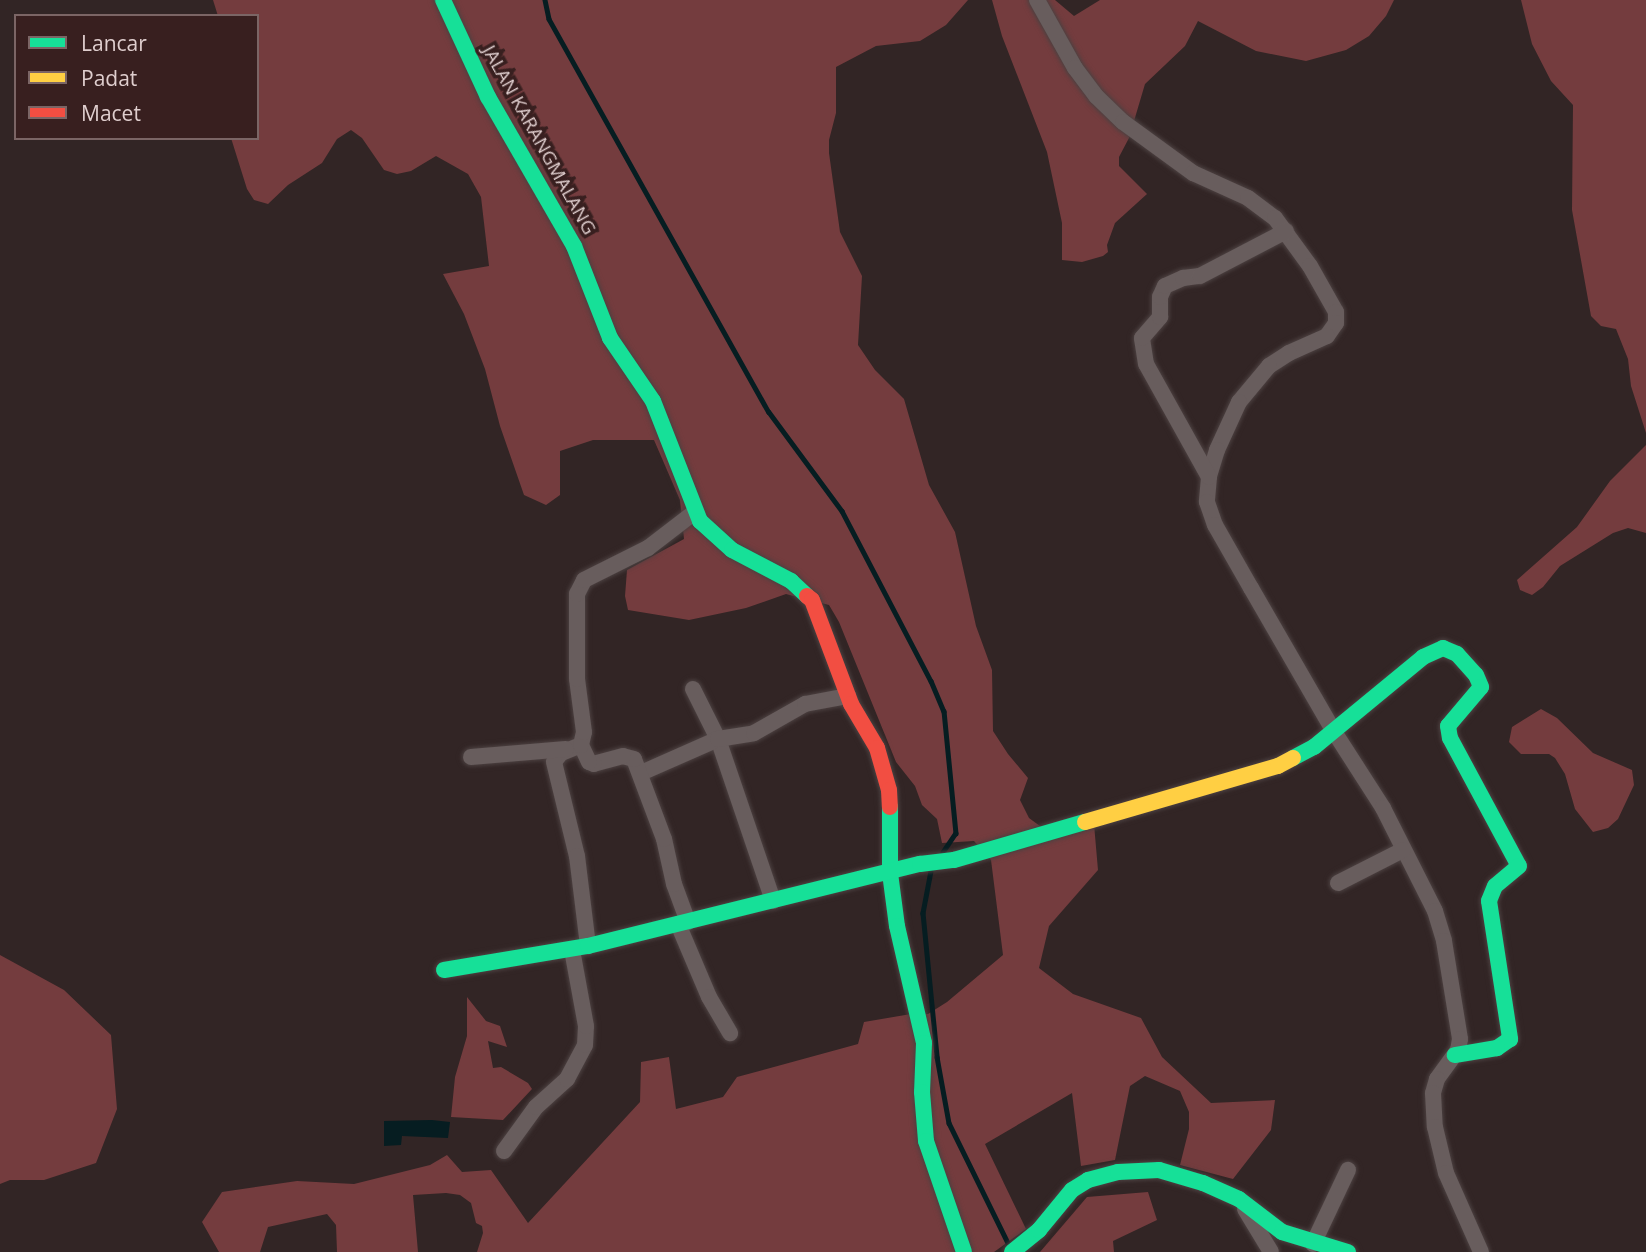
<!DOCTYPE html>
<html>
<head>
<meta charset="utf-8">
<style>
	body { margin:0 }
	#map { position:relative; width:1646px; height:1252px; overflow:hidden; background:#322525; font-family:"Open Sans",sans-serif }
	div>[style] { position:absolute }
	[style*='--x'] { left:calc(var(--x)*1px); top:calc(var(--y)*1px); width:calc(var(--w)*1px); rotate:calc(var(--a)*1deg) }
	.forest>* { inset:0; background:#743c3e }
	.water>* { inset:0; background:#061d21 }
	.stream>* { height:4.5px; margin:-2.25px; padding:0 2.25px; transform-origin:2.25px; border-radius:2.25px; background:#061d21 }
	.roads { filter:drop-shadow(0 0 2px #4c4141) drop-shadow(0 0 2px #4c4141) }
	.street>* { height:16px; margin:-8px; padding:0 8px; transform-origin:8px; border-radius:8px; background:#685d5d }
	.fast>* { height:16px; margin:-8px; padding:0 8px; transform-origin:8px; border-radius:8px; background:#16e098 }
	.slow>* { height:16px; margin:-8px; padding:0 8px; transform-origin:8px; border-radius:8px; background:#ffcf43 }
	.jam>* { height:16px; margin:-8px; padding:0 8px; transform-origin:8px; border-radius:8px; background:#f24e42 }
	span { translate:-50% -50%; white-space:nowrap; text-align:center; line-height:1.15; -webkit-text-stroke:7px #381f1f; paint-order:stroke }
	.street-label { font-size:19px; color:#dfcece }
	.legend { position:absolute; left:14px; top:14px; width:245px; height:126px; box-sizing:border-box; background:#381f1f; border:2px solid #7b6565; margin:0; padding:9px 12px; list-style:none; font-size:21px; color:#dfcece }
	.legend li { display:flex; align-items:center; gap:14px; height:35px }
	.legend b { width:35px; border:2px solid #7b6565 }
</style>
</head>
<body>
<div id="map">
	<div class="forest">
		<div style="clip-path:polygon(213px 0,968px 0,946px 25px,920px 41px,876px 46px,836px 67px,836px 113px,829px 140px,829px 153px,840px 232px,862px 276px,858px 345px,875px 370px,904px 399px,929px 485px,955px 532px,976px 626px,992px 670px,993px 731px,1008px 754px,1028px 778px,1020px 800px,1029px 818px,1055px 837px,1094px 824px,1098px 870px,1049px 926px,1039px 968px,1073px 994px,1141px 1018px,1162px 1057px,1211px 1103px,1275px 1100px,1271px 1130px,1233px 1179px,1180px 1165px,1189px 1129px,1189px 1112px,1180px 1091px,1145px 1076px,1130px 1086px,1115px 1160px,1081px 1166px,1072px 1093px,985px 1144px,1026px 1229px,994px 1252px,477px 1252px,483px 1233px,482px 1226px,476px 1223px,471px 1203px,460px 1195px,446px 1193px,413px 1195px,418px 1252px,337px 1252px,336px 1225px,327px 1214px,268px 1227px,260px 1252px,219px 1252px,202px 1222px,222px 1192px,297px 1181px,354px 1184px,430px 1165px,447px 1155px,462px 1172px,491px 1170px,528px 1223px,640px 1102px,641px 1062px,669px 1057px,676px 1109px,723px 1097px,737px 1077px,858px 1044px,864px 1022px,911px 1014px,928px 1014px,947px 1002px,1003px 955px,991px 860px,974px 841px,942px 843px,937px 819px,922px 805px,915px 786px,896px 762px,839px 622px,829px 605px,786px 594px,746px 608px,689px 620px,628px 610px,625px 596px,627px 570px,684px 539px,680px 500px,654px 440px,593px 440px,560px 451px,560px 495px,546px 505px,524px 495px,500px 426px,485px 369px,464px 314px,443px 274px,489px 266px,481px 197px,468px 174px,436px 156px,411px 171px,397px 174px,384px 170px,362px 138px,351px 130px,337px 139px,322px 163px,288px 185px,268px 204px,254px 200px,247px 189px,231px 138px,257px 138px,257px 16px,218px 16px)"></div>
		<div style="clip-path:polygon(992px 0,1055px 0,1074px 16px,1100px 0,1394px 0,1386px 16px,1369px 36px,1346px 50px,1306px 61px,1256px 51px,1198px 21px,1185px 46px,1145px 84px,1129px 138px,1119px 157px,1119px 166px,1147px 194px,1115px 223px,1107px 245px,1108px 252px,1103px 256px,1082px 262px,1062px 260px,1062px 223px,1047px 152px,1002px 36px)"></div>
		<div style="clip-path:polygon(1521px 0,1646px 0,1646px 433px,1631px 386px,1628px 359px,1616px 329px,1601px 326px,1591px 316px,1572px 210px,1573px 105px,1551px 81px,1532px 44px)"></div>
		<div style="clip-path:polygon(1646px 445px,1646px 533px,1628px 528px,1613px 533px,1560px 566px,1543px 587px,1532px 595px,1520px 590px,1517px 580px,1577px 527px,1610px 481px)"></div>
		<div style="clip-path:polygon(1541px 709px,1557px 718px,1593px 753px,1632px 770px,1634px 785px,1618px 819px,1608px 828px,1593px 832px,1575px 809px,1565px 774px,1555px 758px,1549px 754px,1521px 754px,1509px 742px,1512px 727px)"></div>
		<div style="clip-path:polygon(0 955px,64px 990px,111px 1035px,117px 1109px,96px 1163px,44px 1180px,10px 1180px,0 1184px)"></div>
		<div style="clip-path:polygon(467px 997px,486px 1021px,500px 1026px,507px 1047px,488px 1041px,493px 1068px,501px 1067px,528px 1083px,532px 1089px,503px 1120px,451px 1117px,455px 1077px,467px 1036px)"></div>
		<div style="clip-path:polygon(1148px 1192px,1157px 1220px,1113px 1241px,1114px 1252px,1040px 1252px,1087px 1197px)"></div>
	</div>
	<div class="water">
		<div style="clip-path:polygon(432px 1120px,450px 1122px,448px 1138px,402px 1136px,401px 1145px,384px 1146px,384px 1121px)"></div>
	</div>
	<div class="stream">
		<div style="--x:545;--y:0;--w:19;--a:78"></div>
		<div style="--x:549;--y:19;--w:450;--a:60.8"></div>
		<div style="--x:769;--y:412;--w:123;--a:53.6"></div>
		<div style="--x:842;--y:511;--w:192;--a:62.4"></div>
		<div style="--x:931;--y:681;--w:33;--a:67"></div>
		<div style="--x:944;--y:711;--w:123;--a:84.4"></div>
		<div style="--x:956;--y:833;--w:23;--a:124"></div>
		<div style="--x:931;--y:871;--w:43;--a:100.8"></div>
		<div style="--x:923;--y:913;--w:145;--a:84.4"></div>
		<div style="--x:937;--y:1057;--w:67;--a:79.7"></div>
		<div style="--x:949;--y:1123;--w:136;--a:63.8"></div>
	</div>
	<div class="roads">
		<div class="street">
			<div style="--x:1037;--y:0;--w:78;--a:60.8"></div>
			<div style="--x:1075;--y:68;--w:35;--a:53"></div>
			<div style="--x:1096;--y:96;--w:37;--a:44"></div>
			<div style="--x:1123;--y:122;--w:87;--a:36.1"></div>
			<div style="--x:1193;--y:173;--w:60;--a:24.4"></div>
			<div style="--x:1248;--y:198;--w:34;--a:37"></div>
			<div style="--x:1275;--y:218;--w:59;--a:53.9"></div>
			<div style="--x:1310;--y:266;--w:53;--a:60.5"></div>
			<div style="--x:1336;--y:312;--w:11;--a:90"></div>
			<div style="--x:1336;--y:323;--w:16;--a:125"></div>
			<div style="--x:1327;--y:336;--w:42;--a:155.9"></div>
			<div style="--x:1289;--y:353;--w:24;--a:147"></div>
			<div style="--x:1269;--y:366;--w:47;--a:129.8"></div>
			<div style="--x:1239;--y:402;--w:53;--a:114.6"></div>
			<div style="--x:1217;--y:450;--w:28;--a:107"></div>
			<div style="--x:1209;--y:477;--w:25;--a:95"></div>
			<div style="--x:1207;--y:502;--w:24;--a:71"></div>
			<div style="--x:1215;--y:525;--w:73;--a:60.3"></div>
			<div style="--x:1251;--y:588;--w:164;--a:60"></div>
			<div style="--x:1333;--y:730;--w:93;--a:57.3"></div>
			<div style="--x:1383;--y:808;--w:115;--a:63.2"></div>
			<div style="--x:1435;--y:911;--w:31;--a:73"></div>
			<div style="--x:1444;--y:941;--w:99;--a:80.7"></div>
			<div style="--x:1460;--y:1039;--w:11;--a:100"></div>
			<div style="--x:1458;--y:1050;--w:36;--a:126"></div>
			<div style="--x:1437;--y:1079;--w:15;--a:106"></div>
			<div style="--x:1433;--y:1093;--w:34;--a:87"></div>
			<div style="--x:1435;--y:1127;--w:47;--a:76.6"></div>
			<div style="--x:1446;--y:1173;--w:86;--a:66.1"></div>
			<div style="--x:1209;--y:477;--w:129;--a:-119.1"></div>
			<div style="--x:1146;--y:364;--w:26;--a:-99"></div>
			<div style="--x:1142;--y:338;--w:28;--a:-49"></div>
			<div style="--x:1160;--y:317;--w:20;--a:-90"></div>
			<div style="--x:1160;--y:297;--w:12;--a:-66"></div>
			<div style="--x:1165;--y:286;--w:20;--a:-24"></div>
			<div style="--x:1183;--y:278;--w:17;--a:-7"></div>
			<div style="--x:1200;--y:276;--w:97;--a:-27.6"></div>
			<div style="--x:693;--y:689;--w:56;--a:63.4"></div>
			<div style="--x:718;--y:739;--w:171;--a:71.2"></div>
			<div style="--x:581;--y:745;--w:22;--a:158"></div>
			<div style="--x:561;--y:753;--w:11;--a:128"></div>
			<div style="--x:554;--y:762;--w:97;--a:76.3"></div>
			<div style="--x:577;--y:856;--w:91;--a:83"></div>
			<div style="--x:471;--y:757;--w:95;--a:-4.8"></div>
			<div style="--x:641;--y:773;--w:84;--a:-23.8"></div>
			<div style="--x:718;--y:739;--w:36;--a:-9"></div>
			<div style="--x:754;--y:733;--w:59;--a:-29.6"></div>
			<div style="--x:805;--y:704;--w:44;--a:-10.5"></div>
			<div style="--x:1338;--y:883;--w:73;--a:-26.9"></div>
			<div style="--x:688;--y:922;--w:40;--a:-110.2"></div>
			<div style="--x:674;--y:884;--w:46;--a:-102.5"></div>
			<div style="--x:664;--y:839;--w:85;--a:-110.6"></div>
			<div style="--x:634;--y:759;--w:11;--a:-165"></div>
			<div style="--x:623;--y:756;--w:30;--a:165"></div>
			<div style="--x:594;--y:764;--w:5;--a:-158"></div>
			<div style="--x:589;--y:762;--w:19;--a:-115"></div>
			<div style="--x:581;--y:745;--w:13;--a:-77"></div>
			<div style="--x:584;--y:732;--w:53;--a:-97.5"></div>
			<div style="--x:577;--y:679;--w:85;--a:-90"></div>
			<div style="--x:577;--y:594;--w:16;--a:-63"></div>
			<div style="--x:584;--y:580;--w:72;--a:-26.6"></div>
			<div style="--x:648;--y:548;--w:59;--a:-37.5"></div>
			<div style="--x:678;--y:924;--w:79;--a:67"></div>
			<div style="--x:709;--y:997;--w:42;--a:59.7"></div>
			<div style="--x:504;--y:1151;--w:54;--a:-54"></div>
			<div style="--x:536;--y:1107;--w:42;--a:-42.1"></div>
			<div style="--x:567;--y:1079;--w:38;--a:-62"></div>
			<div style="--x:585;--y:1045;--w:19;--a:-87"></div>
			<div style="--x:586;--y:1026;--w:77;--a:-100.4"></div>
			<div style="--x:1245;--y:1209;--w:50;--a:58.8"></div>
			<div style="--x:1313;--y:1244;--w:82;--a:-64.7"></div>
		</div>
		<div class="fast">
			<div style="--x:443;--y:0;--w:107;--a:65.1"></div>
			<div style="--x:488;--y:97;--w:172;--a:60"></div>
			<div style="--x:574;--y:246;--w:99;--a:68.6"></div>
			<div style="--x:610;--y:338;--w:76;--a:55.7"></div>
			<div style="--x:653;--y:401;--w:129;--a:68.6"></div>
			<div style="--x:700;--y:521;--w:43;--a:42.2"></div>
			<div style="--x:732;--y:550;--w:67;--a:27.7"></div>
			<div style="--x:791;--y:581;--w:22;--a:43"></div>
			<div style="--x:1293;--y:758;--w:24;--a:-28"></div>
			<div style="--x:1314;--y:747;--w:141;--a:-39.5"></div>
			<div style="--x:1423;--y:657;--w:22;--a:-24"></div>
			<div style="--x:1443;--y:648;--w:15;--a:23"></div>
			<div style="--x:1457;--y:654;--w:28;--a:48"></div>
			<div style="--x:1476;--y:675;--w:13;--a:67"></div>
			<div style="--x:1481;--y:687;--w:51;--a:130.2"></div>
			<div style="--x:1448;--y:726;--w:12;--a:81"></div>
			<div style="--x:1450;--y:738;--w:145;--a:61.7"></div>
			<div style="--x:1519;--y:866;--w:31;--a:140"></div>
			<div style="--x:1495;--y:886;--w:16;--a:112"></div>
			<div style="--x:1489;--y:901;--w:140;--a:81.3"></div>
			<div style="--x:1510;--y:1039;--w:16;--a:145"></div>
			<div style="--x:1497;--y:1048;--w:43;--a:170.5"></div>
			<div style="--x:890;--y:807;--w:66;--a:90"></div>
			<div style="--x:890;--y:873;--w:53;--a:82.5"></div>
			<div style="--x:897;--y:926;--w:120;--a:77"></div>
			<div style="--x:924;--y:1043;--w:49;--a:92.3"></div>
			<div style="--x:922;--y:1092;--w:49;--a:85.3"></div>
			<div style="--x:926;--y:1141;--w:117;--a:71.1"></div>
			<div style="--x:444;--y:970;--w:146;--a:-9.5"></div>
			<div style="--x:588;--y:946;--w:342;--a:-13.9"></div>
			<div style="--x:920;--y:864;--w:34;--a:-7"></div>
			<div style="--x:954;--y:860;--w:136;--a:-16.2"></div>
			<div style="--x:1012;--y:1252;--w:35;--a:-39"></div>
			<div style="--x:1039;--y:1230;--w:52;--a:-50.5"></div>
			<div style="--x:1072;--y:1190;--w:19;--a:-32"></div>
			<div style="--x:1088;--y:1180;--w:31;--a:-15"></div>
			<div style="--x:1118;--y:1172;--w:41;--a:-2.8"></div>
			<div style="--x:1159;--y:1170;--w:46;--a:16.5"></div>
			<div style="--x:1203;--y:1183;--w:39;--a:24"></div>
			<div style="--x:1239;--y:1199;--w:54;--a:37.5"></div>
			<div style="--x:1282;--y:1232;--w:69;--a:16.9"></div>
		</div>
		<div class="slow">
			<div style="--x:1085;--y:822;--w:201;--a:-16.2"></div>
			<div style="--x:1278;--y:766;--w:17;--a:-28"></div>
		</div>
		<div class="jam">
			<div style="--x:807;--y:596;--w:6;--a:39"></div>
			<div style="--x:812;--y:600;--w:111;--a:69.4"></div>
			<div style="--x:851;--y:704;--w:51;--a:59.4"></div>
			<div style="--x:877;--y:748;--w:44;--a:74.1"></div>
			<div style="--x:889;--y:790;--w:17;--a:87"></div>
		</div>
	</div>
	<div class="street-label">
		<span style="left:539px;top:140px;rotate:61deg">JALAN KARANGMALANG</span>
	</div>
	<ul class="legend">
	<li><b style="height:9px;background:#16e098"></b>Lancar</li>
	<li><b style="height:9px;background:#ffcf43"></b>Padat</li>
	<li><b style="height:9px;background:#f24e42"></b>Macet</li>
	</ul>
</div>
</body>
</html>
